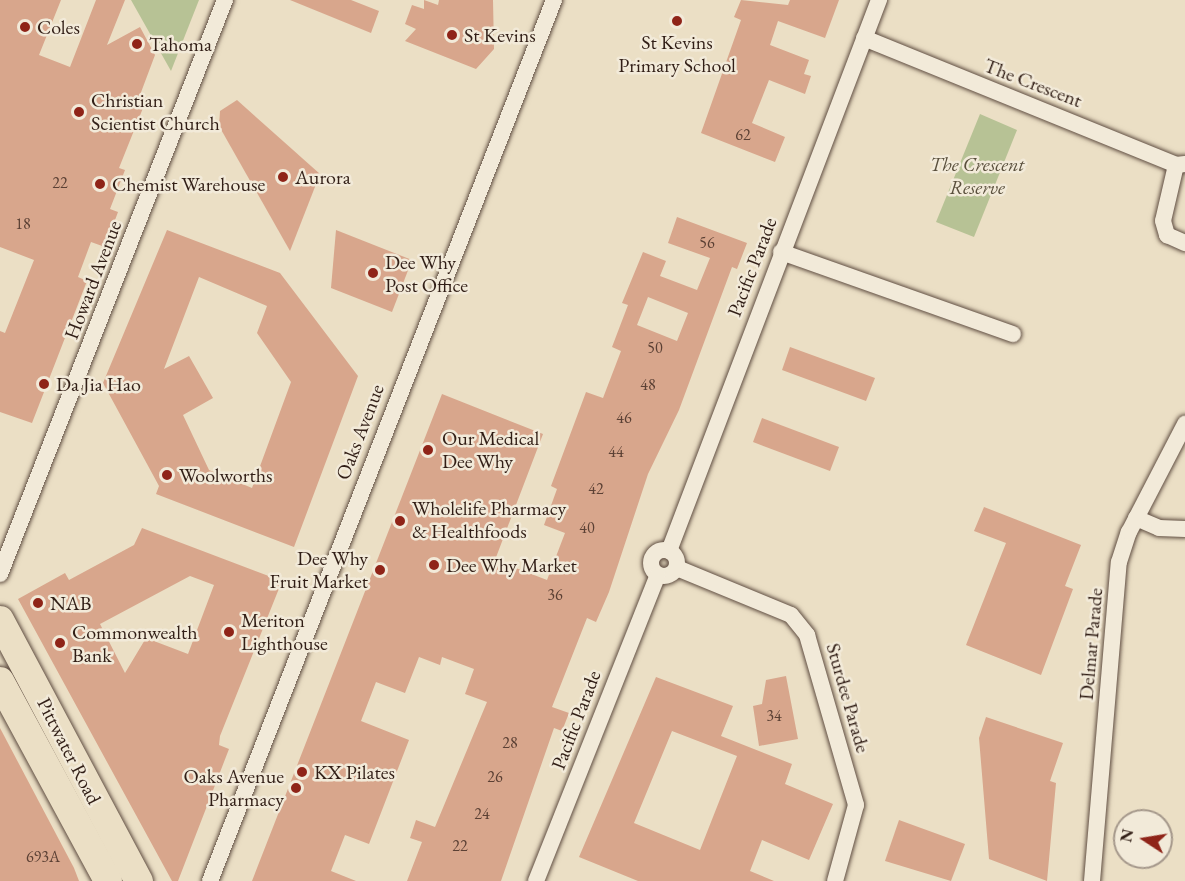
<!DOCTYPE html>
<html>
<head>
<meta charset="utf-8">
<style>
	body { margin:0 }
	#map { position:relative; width:1185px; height:881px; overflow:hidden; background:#ebdfc5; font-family:"EB Garamond",serif }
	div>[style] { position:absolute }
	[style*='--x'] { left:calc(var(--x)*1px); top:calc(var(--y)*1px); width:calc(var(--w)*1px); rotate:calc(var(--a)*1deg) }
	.green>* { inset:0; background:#b7c295 }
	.building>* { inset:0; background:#d8a68c }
	.roads { filter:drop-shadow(0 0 2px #604e42) drop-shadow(0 0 2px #604e42) }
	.street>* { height:16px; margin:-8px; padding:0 8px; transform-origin:8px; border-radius:8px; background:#f2ead9 }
	.street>.ring { margin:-8px; padding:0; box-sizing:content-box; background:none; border:16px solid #f2ead9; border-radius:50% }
	.highway>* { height:28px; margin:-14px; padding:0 14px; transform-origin:14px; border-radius:14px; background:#ebdfc5 }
	.dots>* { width:16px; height:16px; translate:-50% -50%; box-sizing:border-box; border:3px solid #f2ead9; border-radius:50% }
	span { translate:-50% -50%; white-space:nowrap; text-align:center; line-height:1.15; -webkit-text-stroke:5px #f2ead9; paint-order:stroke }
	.number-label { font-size:16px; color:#5b4034 }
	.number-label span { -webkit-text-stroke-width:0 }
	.poi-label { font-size:20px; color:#311e16 }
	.left { translate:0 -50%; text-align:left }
	.right { translate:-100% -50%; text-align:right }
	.street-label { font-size:20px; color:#311e16 }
	.park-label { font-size:20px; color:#594f3c; font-style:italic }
	.north { position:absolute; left:1113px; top:809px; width:60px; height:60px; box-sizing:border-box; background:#f2ead9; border:2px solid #a5988b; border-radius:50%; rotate:282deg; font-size:16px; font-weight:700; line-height:24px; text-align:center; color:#311e16 }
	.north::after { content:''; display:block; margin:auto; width:21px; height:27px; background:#8f2418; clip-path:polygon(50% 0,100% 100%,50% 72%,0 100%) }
</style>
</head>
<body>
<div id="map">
	<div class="green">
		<div style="clip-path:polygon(131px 0,199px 0,171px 71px)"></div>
		<div style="clip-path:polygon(980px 114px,1017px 130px,974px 237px,936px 222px)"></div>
	</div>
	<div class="building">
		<div style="clip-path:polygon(0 0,61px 0,39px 55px,70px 67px,96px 0,125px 0,107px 45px,140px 27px,155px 55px,140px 95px,147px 98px,119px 168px,125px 170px,110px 209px,118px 212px,105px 247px,91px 242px,78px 277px,87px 281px,32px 423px,0 412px,0 331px,5px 333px,34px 260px,0 247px)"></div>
		<div style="clip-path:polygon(290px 0,351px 0,379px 11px,371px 33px)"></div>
		<div style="clip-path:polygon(424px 0,438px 5px,439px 0,493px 0,494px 49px,476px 69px,405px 41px,416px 29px,405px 24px,412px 5px,424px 9px)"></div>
		<div style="clip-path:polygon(741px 0,788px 5px,790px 0,839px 0,825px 38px,778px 21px,770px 45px,809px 60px,804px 74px,811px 76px,805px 94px,769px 80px,752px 123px,785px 137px,775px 162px,701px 133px,741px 20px,734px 17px)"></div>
		<div style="clip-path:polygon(237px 100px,320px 174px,290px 251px,219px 126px,220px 111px)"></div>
		<div style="clip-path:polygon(evenodd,677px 217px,747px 243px,737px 269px,732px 267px,679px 410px,648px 474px,609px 592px,596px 622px,587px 618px,552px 707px,569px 713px,562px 731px,554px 728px,501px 881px,407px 881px,422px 842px,410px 838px,416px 820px,435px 827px,487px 702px,465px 694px,474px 669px,442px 657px,440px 665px,419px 657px,405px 693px,376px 682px,361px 721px,409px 740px,369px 844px,345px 835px,331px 871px,356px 881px,252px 881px,442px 394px,543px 434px,495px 560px,547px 580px,565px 533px,544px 525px,557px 489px,551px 486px,586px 392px,603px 398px,621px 351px,612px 347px,628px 305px,622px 303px,643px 252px,666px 261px,660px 276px,697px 290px,710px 258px,668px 243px,677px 217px,648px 297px,688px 313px,677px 341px,637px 325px,648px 297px)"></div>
		<div style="clip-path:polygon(evenodd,167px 230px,280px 273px,358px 376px,294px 547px,156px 494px,159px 486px,103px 383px,167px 230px,199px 277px,267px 306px,257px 333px,291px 382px,252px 488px,209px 470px,183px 415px,213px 398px,189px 356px,164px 369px,199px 277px)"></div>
		<div style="clip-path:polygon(336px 230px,412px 260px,392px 312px,331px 288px)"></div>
		<div style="clip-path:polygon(790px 347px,875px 378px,866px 401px,782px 370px)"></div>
		<div style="clip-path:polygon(762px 418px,839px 447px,830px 471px,753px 442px)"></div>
		<div style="clip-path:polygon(984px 507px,1081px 545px,1065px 586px,1073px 589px,1041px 675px,966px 645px,1006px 543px,974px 531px)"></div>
		<div style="clip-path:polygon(evenodd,142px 528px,282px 581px,220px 736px,219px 745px,229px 749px,178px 881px,172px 881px,18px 599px,65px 573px,69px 580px,134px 545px,142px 528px,190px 576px,214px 585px,188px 654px,146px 638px,125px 673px,100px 624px,190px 576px)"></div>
		<div style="clip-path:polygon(786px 676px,798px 739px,759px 746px,753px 706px,762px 704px,766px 680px)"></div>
		<div style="clip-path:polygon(evenodd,656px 677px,733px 706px,721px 736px,792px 764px,785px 784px,833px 804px,809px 860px,762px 840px,750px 871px,774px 881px,638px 881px,579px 857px,656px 677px,672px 731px,737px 756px,700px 850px,634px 823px,672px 731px)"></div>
		<div style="clip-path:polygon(986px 717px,1063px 743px,1050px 781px,1056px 783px,1047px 881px,989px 859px,979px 738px)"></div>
		<div style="clip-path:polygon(0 728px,74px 868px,79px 881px,0 881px)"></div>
		<div style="clip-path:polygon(899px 820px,965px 844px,951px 881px,885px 861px)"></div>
	</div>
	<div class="roads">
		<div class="street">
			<div style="--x:864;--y:38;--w:337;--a:22.1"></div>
			<div style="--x:1176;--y:165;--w:9;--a:-6"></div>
			<div style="--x:1176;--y:165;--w:57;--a:103.1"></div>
			<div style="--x:1163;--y:221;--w:15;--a:74"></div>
			<div style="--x:1167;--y:235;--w:20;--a:24"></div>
			<div style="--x:781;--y:252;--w:246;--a:19.5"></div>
			<div style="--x:1136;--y:518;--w:25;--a:23"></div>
			<div style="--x:1159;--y:528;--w:26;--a:2"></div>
			<div class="ring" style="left:651px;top:550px;width:10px;height:10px"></div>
			<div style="--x:669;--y:551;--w:590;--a:-69.14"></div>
			<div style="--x:677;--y:568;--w:123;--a:22.4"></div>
			<div style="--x:791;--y:615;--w:26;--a:51"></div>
			<div style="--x:807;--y:635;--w:177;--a:73.9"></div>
			<div style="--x:856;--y:805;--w:79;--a:105.4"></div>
			<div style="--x:0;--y:574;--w:617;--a:-68.6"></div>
			<div style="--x:210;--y:881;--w:946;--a:-68.67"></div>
			<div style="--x:536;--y:881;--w:329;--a:-68.3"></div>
			<div style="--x:1092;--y:881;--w:320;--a:-85.2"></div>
			<div style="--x:1119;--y:562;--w:32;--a:-72"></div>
			<div style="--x:1129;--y:532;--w:122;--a:-62.6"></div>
		</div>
		<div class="highway">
			<div style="--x:0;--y:620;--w:296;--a:62"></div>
			<div style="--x:0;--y:681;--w:227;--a:61.6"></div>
		</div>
	</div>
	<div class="dots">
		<div style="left:677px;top:21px;background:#8f2418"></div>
		<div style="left:25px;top:27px;background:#8f2418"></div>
		<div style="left:452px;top:35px;background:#8f2418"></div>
		<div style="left:137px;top:44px;background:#8f2418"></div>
		<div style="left:79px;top:112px;background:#8f2418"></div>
		<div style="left:283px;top:177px;background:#8f2418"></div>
		<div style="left:100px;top:184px;background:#8f2418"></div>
		<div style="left:373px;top:273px;background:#8f2418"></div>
		<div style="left:44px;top:384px;background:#8f2418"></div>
		<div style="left:428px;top:450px;background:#8f2418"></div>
		<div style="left:167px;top:475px;background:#8f2418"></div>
		<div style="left:400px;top:521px;background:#8f2418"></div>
		<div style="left:434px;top:565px;background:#8f2418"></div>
		<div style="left:380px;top:570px;background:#8f2418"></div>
		<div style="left:38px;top:603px;background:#8f2418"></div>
		<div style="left:229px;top:632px;background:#8f2418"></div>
		<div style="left:60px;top:643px;background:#8f2418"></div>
		<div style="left:302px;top:772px;background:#8f2418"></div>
		<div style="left:296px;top:788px;background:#8f2418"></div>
	</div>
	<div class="number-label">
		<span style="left:743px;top:135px">62</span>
		<span style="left:60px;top:183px">22</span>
		<span style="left:23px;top:224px">18</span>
		<span style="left:707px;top:243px">56</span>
		<span style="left:655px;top:348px">50</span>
		<span style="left:648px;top:385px">48</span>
		<span style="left:624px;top:418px">46</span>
		<span style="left:616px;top:452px">44</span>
		<span style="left:596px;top:489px">42</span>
		<span style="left:587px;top:528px">40</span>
		<span style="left:555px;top:595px">36</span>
		<span style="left:774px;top:716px">34</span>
		<span style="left:510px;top:743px">28</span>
		<span style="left:495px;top:777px">26</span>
		<span style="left:482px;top:814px">24</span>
		<span style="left:460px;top:846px">22</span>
		<span style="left:43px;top:857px">693A</span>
	</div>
	<div class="poi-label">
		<span class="left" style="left:37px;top:27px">Coles</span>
		<span class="left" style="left:464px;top:35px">St Kevins</span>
		<span style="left:677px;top:54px">St Kevins<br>Primary School</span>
		<span class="left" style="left:149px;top:44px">Tahoma</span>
		<span class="left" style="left:91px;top:112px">Christian<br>Scientist Church</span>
		<span class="left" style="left:295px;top:177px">Aurora</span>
		<span class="left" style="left:112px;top:184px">Chemist Warehouse</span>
		<span class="left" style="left:385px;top:274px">Dee Why<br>Post Office</span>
		<span class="left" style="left:56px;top:384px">Da Jia Hao</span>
		<span class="left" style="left:442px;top:450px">Our Medical<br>Dee Why</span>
		<span class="left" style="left:179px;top:475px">Woolworths</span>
		<span class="left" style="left:412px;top:520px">Wholelife Pharmacy<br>&amp; Healthfoods</span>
		<span class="right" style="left:368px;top:570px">Dee Why<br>Fruit Market</span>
		<span class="left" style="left:446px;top:565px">Dee Why Market</span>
		<span class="left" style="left:50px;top:603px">NAB</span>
		<span class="left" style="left:241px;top:632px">Meriton<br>Lighthouse</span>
		<span class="left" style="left:72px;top:644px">Commonwealth<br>Bank</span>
		<span class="left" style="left:314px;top:772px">KX Pilates</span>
		<span class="right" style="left:284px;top:788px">Oaks Avenue<br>Pharmacy</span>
	</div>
	<div class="street-label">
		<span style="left:1033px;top:83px;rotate:21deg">The Crescent</span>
		<span style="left:752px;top:267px;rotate:-69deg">Pacific Parade</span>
		<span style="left:93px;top:280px;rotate:-69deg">Howard Avenue</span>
		<span style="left:360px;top:432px;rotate:-69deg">Oaks Avenue</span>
		<span style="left:1091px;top:644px;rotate:-85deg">Delmar Parade</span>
		<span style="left:848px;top:698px;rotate:74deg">Sturdee Parade</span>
		<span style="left:576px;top:720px;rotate:-69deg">Pacific Parade</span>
		<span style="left:69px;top:751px;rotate:63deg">Pittwater Road</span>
	</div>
	<div class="park-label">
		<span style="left:977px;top:176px">The Crescent<br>Reserve</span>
	</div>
	<div class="north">N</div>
</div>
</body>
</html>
